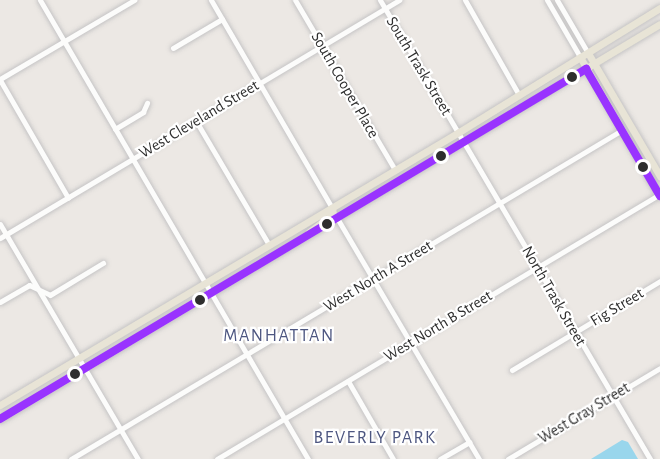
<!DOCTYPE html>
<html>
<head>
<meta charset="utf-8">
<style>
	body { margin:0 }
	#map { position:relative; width:660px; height:459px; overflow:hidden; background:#ece8e4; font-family:"Alegreya Sans",sans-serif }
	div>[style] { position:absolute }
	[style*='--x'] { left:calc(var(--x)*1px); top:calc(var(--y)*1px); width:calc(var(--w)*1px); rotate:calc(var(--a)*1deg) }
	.water>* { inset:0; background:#99d6ec }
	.roads { filter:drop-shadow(0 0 2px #c5c4c5) drop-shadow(0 0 2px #c5c4c5) }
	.minor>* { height:5px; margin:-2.5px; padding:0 2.5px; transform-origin:2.5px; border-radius:2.5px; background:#fcfcfb }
	.major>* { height:7px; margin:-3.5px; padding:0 3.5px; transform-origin:3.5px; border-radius:3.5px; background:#e8e4d6 }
	.bus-1>* { height:8px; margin:-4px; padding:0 4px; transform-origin:4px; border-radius:4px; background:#93f }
	.dots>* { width:16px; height:16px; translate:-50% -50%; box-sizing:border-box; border:3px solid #fff; border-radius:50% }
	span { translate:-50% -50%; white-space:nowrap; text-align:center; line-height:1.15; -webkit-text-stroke:4.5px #fff; paint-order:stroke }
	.street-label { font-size:16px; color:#2e2e2e }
	.neighbourhood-label { font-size:18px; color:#4d5680; letter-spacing:1.5px }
</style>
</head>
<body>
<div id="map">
	<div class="water">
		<div style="clip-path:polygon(622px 440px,628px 442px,638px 459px,591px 459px)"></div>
	</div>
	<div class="roads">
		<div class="minor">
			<div style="--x:40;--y:0;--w:532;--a:59.72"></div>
			<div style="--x:211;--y:0;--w:241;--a:59.8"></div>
			<div style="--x:295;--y:0;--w:197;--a:59.5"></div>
			<div style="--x:380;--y:0;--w:533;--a:59.53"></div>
			<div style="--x:465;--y:0;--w:109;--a:60.4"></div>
			<div style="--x:547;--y:0;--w:66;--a:59.9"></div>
			<div style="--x:557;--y:0;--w:61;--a:59.7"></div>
			<div style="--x:173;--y:48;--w:57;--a:-30.6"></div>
			<div style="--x:0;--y:79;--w:156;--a:-30.5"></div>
			<div style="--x:0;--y:80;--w:136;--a:60"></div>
			<div style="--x:196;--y:121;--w:144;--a:59.5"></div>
			<div style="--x:115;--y:129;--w:33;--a:-31"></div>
			<div style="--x:143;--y:112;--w:10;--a:-66"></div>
			<div style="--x:337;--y:218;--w:280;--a:59.5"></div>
			<div style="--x:0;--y:224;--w:273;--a:59.6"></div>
			<div style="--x:0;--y:238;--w:465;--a:-30.8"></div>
			<div style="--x:0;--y:302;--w:34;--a:-30"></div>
			<div style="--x:29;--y:285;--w:23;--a:25"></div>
			<div style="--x:50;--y:295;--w:62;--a:-31.1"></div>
			<div style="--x:512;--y:370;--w:173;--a:-31"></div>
			<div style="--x:348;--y:381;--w:90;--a:60"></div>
			<div style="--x:71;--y:459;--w:642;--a:-30.84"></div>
			<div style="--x:217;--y:459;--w:516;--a:-30.89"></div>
			<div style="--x:440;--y:459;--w:34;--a:-30"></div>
			<div style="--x:508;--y:459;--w:177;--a:-30.9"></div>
		</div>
		<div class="major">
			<div style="--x:588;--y:53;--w:143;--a:59.7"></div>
			<div style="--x:580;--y:57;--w:160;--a:60.1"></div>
			<div style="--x:309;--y:232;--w:30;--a:-37"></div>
			<div style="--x:333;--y:214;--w:6;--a:-99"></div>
			<div style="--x:0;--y:405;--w:534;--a:-30.74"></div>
			<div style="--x:459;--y:132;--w:236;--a:-31.7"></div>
			<div style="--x:0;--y:419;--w:769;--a:-30.9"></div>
		</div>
	</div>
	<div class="bus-1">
		<div style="--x:0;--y:419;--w:683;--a:-30.85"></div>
		<div style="--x:586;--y:69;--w:147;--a:59.8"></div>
	</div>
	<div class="dots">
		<div style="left:572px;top:77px;background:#2e2e2e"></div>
		<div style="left:441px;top:156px;background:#2e2e2e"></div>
		<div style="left:643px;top:167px;background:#2e2e2e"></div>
		<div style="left:327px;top:224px;background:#2e2e2e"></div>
		<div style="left:200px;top:300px;background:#2e2e2e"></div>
		<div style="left:75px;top:374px;background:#2e2e2e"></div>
	</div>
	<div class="street-label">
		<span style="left:419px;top:66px;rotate:59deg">South Trask Street</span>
		<span style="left:345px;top:85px;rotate:60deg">South Cooper Place</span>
		<span style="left:199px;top:119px;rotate:-31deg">West Cleveland Street</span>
		<span style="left:378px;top:276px;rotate:-31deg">West North A Street</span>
		<span style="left:554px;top:296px;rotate:60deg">North Trask Street</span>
		<span style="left:617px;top:307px;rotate:-31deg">Fig Street</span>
		<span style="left:438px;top:326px;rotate:-31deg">West North B Street</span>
		<span style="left:584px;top:413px;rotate:-31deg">West Gray Street</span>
	</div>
	<div class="neighbourhood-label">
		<span style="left:279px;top:336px">MANHATTAN</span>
		<span style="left:375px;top:438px">BEVERLY PARK</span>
	</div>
</div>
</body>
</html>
